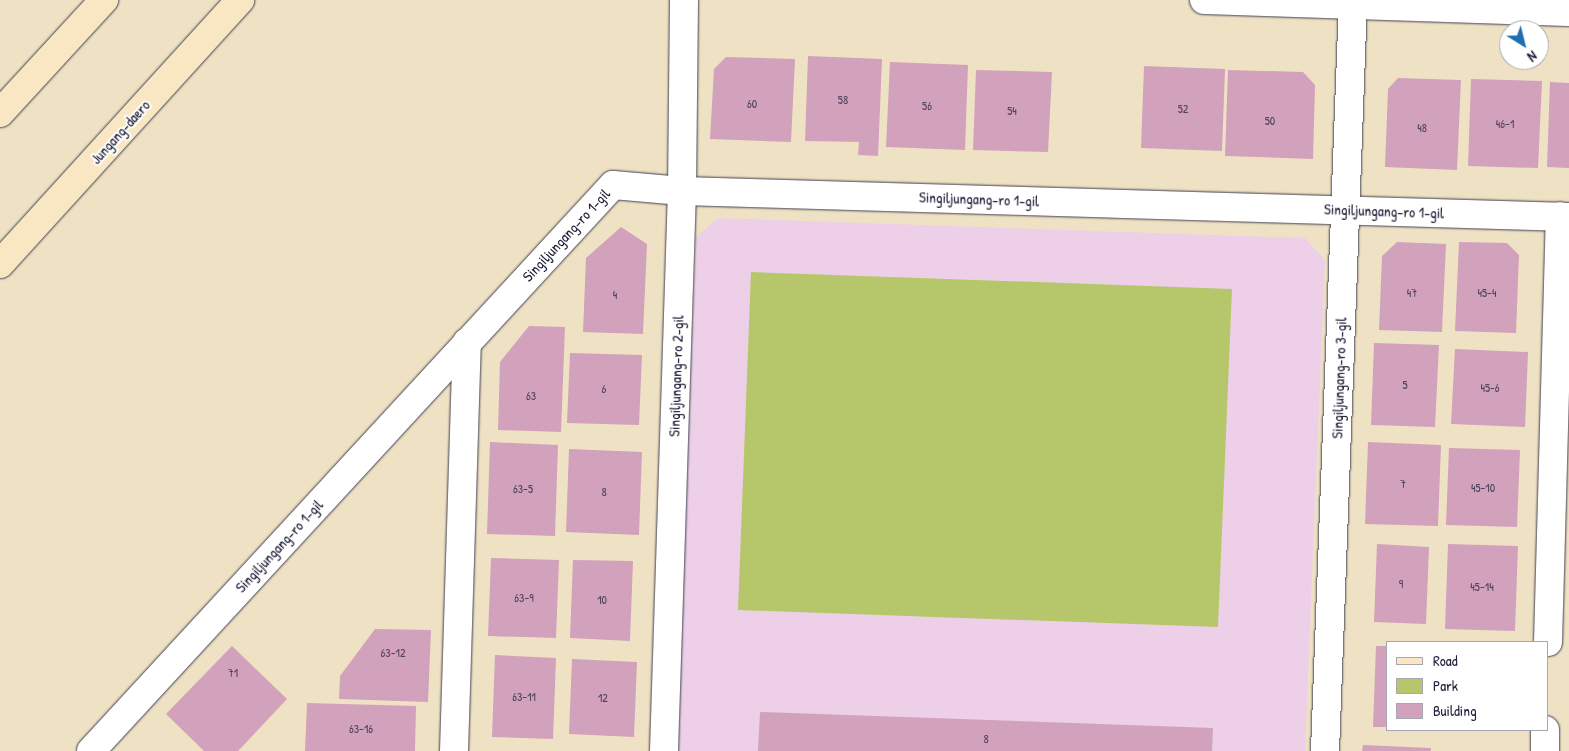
<!DOCTYPE html>
<html>
<head>
<meta charset="utf-8">
<style>
	body { margin:0 }
	#map { position:relative; width:1569px; height:751px; overflow:hidden; background:#efe2c4; font-family:"Patrick Hand",sans-serif }
	div>[style] { position:absolute }
	[style*='--x'] { left:calc(var(--x)*1px); top:calc(var(--y)*1px); width:calc(var(--w)*1px); rotate:calc(var(--a)*1deg) }
	.built>* { inset:0; background:#edd0e8 }
	.green>* { inset:0; background:#b5c76a }
	.building>* { inset:0; background:#d2a1bb }
	.roads { filter:drop-shadow(0 0 1px #413f50) drop-shadow(0 0 1px #413f50) }
	.minor>* { height:28px; margin:-14px; padding:0 14px; transform-origin:14px; border-radius:14px; background:#fff }
	.tertiary>* { height:28px; margin:-14px; padding:0 14px; transform-origin:14px; border-radius:14px; background:#fff }
	.secondary>* { height:28px; margin:-14px; padding:0 14px; transform-origin:14px; border-radius:14px; background:#f9e7c3 }
	span { translate:-50% -50%; white-space:nowrap; text-align:center; line-height:1.15; -webkit-text-stroke:4px #fff; paint-order:stroke }
	.number-label { font-size:12px; color:#4e425b }
	.number-label span { -webkit-text-stroke-width:0 }
	.street-label { font-size:15px; color:#22223b }
	.legend { position:absolute; left:1386px; top:641px; width:162px; height:90px; box-sizing:border-box; background:#fff; border:1px solid #a7a7b1; margin:0; padding:6px 9px; list-style:none; font-size:15px; color:#22223b }
	.legend li { display:flex; align-items:center; gap:10px; height:25px }
	.legend b { width:25px; border:1px solid #a7a7b1 }
	.north { position:absolute; left:1499px; top:20px; width:50px; height:50px; box-sizing:border-box; background:#fff; border:1px solid #a7a7b1; border-radius:50%; rotate:144deg; font-size:14px; font-weight:700; line-height:20px; text-align:center; color:#22223b }
	.north::after { content:''; display:block; margin:auto; width:18px; height:22px; background:#1f6fb2; clip-path:polygon(50% 0,100% 100%,50% 72%,0 100%) }
</style>
</head>
<body>
<div id="map">
	<div class="built">
		<div style="clip-path:polygon(718px 218px,1305px 238px,1325px 260px,1305px 751px,676px 751px,696px 237px)"></div>
	</div>
	<div class="green">
		<div style="clip-path:polygon(751px 272px,1232px 289px,1218px 627px,738px 610px)"></div>
	</div>
	<div class="building">
		<div style="clip-path:polygon(808px 56px,882px 59px,878px 156px,858px 155px,859px 142px,805px 141px)"></div>
		<div style="clip-path:polygon(726px 57px,795px 59px,791px 142px,710px 139px,714px 69px)"></div>
		<div style="clip-path:polygon(890px 62px,968px 65px,965px 150px,886px 147px)"></div>
		<div style="clip-path:polygon(1144px 66px,1225px 69px,1222px 151px,1141px 148px)"></div>
		<div style="clip-path:polygon(976px 70px,1052px 72px,1048px 152px,973px 150px)"></div>
		<div style="clip-path:polygon(1228px 70px,1303px 72px,1315px 85px,1313px 159px,1225px 156px)"></div>
		<div style="clip-path:polygon(1398px 78px,1461px 80px,1457px 170px,1385px 167px,1388px 89px)"></div>
		<div style="clip-path:polygon(1471px 79px,1542px 81px,1538px 168px,1468px 166px)"></div>
		<div style="clip-path:polygon(1550px 82px,1569px 83px,1569px 168px,1547px 167px)"></div>
		<div style="clip-path:polygon(621px 227px,647px 244px,643px 334px,583px 332px,586px 258px)"></div>
		<div style="clip-path:polygon(1397px 242px,1446px 244px,1442px 332px,1379px 330px,1382px 256px)"></div>
		<div style="clip-path:polygon(1459px 242px,1507px 243px,1519px 255px,1516px 333px,1455px 331px)"></div>
		<div style="clip-path:polygon(529px 326px,565px 327px,561px 432px,498px 430px,500px 362px)"></div>
		<div style="clip-path:polygon(1374px 343px,1439px 345px,1435px 427px,1371px 425px)"></div>
		<div style="clip-path:polygon(1455px 349px,1528px 352px,1525px 427px,1451px 424px)"></div>
		<div style="clip-path:polygon(570px 353px,642px 355px,639px 425px,567px 423px)"></div>
		<div style="clip-path:polygon(490px 442px,558px 445px,555px 536px,487px 534px)"></div>
		<div style="clip-path:polygon(1368px 442px,1441px 445px,1438px 526px,1365px 524px)"></div>
		<div style="clip-path:polygon(1449px 448px,1520px 450px,1517px 527px,1446px 525px)"></div>
		<div style="clip-path:polygon(569px 449px,642px 452px,639px 535px,566px 532px)"></div>
		<div style="clip-path:polygon(1377px 544px,1429px 547px,1426px 624px,1374px 622px)"></div>
		<div style="clip-path:polygon(1448px 544px,1518px 546px,1515px 631px,1445px 629px)"></div>
		<div style="clip-path:polygon(491px 558px,559px 560px,556px 638px,488px 636px)"></div>
		<div style="clip-path:polygon(573px 560px,633px 561px,630px 641px,570px 638px)"></div>
		<div style="clip-path:polygon(375px 629px,431px 630px,428px 702px,339px 699px,340px 676px)"></div>
		<div style="clip-path:polygon(232px 646px,287px 699px,238px 751px,204px 751px,166px 714px)"></div>
		<div style="clip-path:polygon(1376px 646px,1388px 646px,1388px 727px,1373px 727px)"></div>
		<div style="clip-path:polygon(495px 655px,556px 658px,553px 739px,492px 737px)"></div>
		<div style="clip-path:polygon(572px 659px,637px 662px,634px 737px,569px 734px)"></div>
		<div style="clip-path:polygon(307px 703px,416px 706px,415px 751px,305px 751px)"></div>
		<div style="clip-path:polygon(760px 712px,1213px 728px,1212px 751px,758px 751px)"></div>
		<div style="clip-path:polygon(1363px 745px,1431px 748px,1431px 751px,1362px 751px)"></div>
	</div>
	<div class="roads">
		<div class="minor">
			<div style="--x:1548;--y:642;--w:426;--a:-88.4"></div>
			<div style="--x:91;--y:751;--w:770;--a:-47.32"></div>
			<div style="--x:613;--y:185;--w:69;--a:5"></div>
			<div style="--x:682;--y:191;--w:887;--a:1.68"></div>
			<div style="--x:454;--y:751;--w:409;--a:-88.2"></div>
			<div style="--x:664;--y:751;--w:560;--a:-88.16"></div>
			<div style="--x:682;--y:191;--w:191;--a:-89.4"></div>
			<div style="--x:1325;--y:751;--w:752;--a:-87.86"></div>
			<div style="--x:1545;--y:751;--w:21;--a:-90"></div>
		</div>
		<div class="tertiary">
			<div style="--x:1204;--y:0;--w:365;--a:1.9"></div>
		</div>
		<div class="secondary">
			<div style="--x:0;--y:113;--w:154;--a:-47.4"></div>
			<div style="--x:0;--y:264;--w:357;--a:-47.7"></div>
		</div>
	</div>
	<div class="number-label">
		<span style="left:843px;top:100px">58</span>
		<span style="left:752px;top:104px">60</span>
		<span style="left:927px;top:106px">56</span>
		<span style="left:1183px;top:109px">52</span>
		<span style="left:1012px;top:111px">54</span>
		<span style="left:1270px;top:121px">50</span>
		<span style="left:1505px;top:124px">46-1</span>
		<span style="left:1422px;top:128px">48</span>
		<span style="left:1412px;top:293px">47</span>
		<span style="left:1487px;top:293px">45-4</span>
		<span style="left:615px;top:295px">4</span>
		<span style="left:1405px;top:385px">5</span>
		<span style="left:1490px;top:388px">45-6</span>
		<span style="left:604px;top:389px">6</span>
		<span style="left:531px;top:396px">63</span>
		<span style="left:1403px;top:484px">7</span>
		<span style="left:1483px;top:488px">45-10</span>
		<span style="left:523px;top:489px">63-5</span>
		<span style="left:604px;top:492px">8</span>
		<span style="left:1401px;top:584px">9</span>
		<span style="left:1482px;top:587px">45-14</span>
		<span style="left:524px;top:598px">63-9</span>
		<span style="left:602px;top:600px">10</span>
		<span style="left:393px;top:653px">63-12</span>
		<span style="left:233px;top:673px">71</span>
		<span style="left:524px;top:697px">63-11</span>
		<span style="left:603px;top:698px">12</span>
		<span style="left:361px;top:729px">63-16</span>
		<span style="left:986px;top:739px">8</span>
	</div>
	<div class="street-label">
		<span style="left:120px;top:132px;rotate:-48deg">Jungang-daero</span>
		<span style="left:979px;top:199px;rotate:2deg">Singiljungang-ro 1-gil</span>
		<span style="left:1384px;top:211px;rotate:2deg">Singiljungang-ro 1-gil</span>
		<span style="left:566px;top:235px;rotate:-47deg">Singiljungang-ro 1-gil</span>
		<span style="left:676px;top:376px;rotate:-88deg">Singiljungang-ro 2-gil</span>
		<span style="left:1339px;top:378px;rotate:-88deg">Singiljungang-ro 3-gil</span>
		<span style="left:279px;top:546px;rotate:-47deg">Singiljungang-ro 1-gil</span>
	</div>
	<ul class="legend">
	<li><b style="height:6px;background:#f9e7c3"></b>Road</li>
	<li><b style="height:14px;background:#b5c76a"></b>Park</li>
	<li><b style="height:14px;background:#d2a1bb"></b>Building</li>
	</ul>
	<div class="north">N</div>
</div>
</body>
</html>
